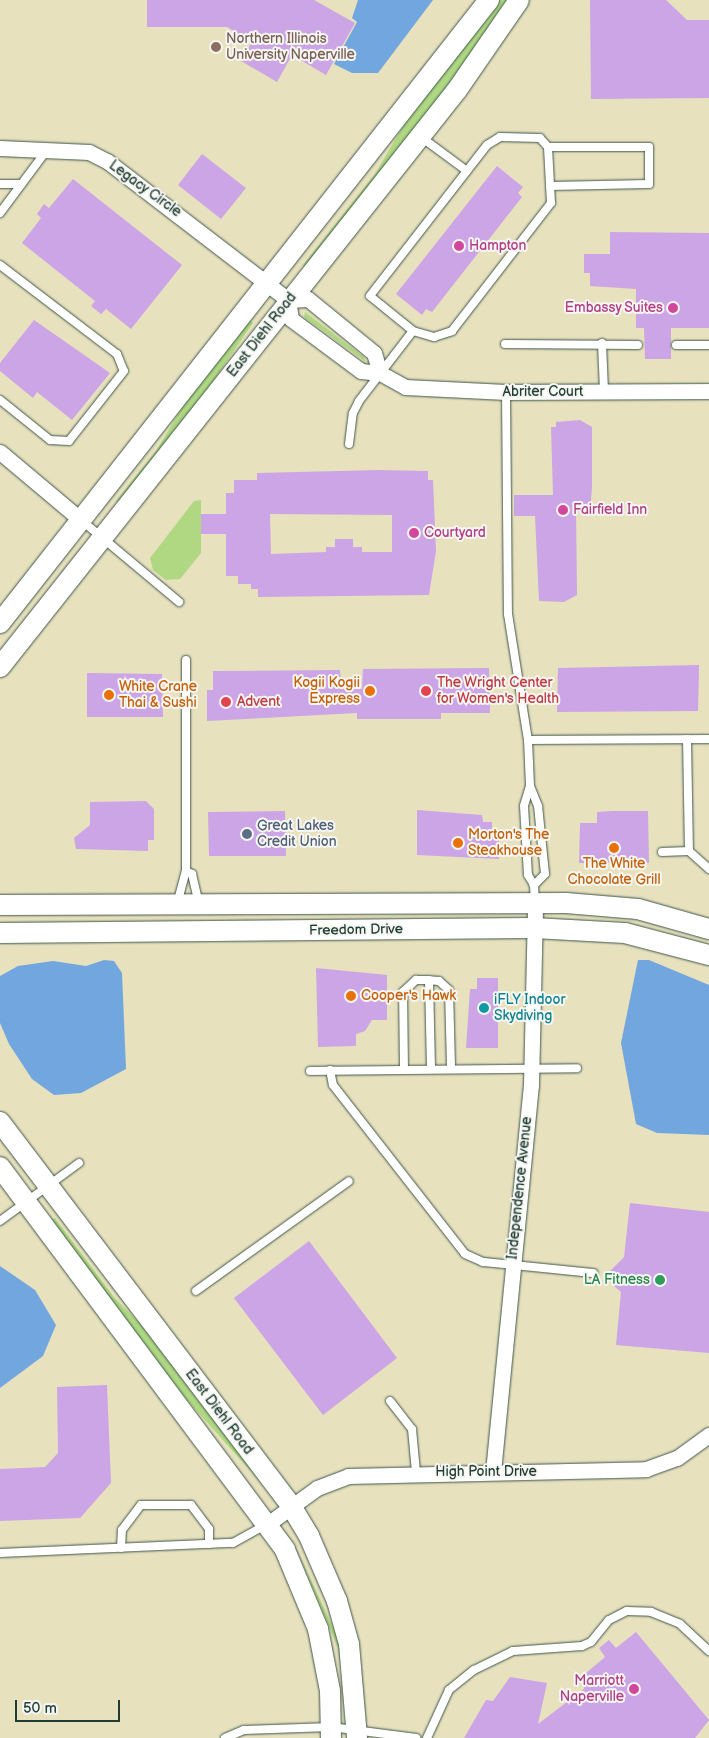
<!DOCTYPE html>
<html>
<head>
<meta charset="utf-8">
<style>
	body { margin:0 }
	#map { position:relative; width:709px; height:1738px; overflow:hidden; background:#e7e1be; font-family:"Balsamiq Sans",sans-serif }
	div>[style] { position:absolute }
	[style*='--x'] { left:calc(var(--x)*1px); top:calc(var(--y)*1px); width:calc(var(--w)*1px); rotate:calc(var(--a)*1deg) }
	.green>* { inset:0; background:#b0d883 }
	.water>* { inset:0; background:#72a6de }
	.building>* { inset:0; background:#cba5e5 }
	.roads { filter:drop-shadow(0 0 1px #3d5649) drop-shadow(0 0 1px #3d5649) }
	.lane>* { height:8px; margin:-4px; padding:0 4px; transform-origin:4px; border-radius:4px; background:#fff }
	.street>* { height:15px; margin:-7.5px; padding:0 7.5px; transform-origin:7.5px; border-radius:7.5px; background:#fff }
	.secondary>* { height:20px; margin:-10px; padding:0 10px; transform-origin:10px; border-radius:10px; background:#fff }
	.dots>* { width:14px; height:14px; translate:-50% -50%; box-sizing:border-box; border:2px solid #f6f6f2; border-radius:50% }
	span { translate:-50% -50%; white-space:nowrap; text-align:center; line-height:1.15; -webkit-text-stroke:4px #f6f6f2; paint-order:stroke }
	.education-label { font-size:14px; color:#785e54 }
	.left { translate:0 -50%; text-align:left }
	.street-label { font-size:14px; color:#1f3d34 }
	.hotel-label { font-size:14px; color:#b23c85 }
	.right { translate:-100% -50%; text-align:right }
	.food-label { font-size:14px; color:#c56008 }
	.health-label { font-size:14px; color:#be3a42 }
	.service-label { font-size:14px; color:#4e5e75 }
	.culture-label { font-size:14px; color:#0d838f }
	.leisure-label { font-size:14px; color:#27864d }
	.scale { position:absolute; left:15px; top:1700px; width:105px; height:22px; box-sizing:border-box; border:2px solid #1f3d34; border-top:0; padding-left:6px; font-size:15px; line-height:18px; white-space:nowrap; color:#1f3d34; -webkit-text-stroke:4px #f6f6f2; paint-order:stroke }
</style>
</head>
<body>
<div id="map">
	<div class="green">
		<div style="clip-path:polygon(498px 0,511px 0,501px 18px,305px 269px,303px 265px,375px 174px,402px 128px)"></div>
		<div style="clip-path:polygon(305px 312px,364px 357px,366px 362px,304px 317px)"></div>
		<div style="clip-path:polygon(250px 319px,253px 323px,190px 415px,119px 503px,116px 501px,156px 451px,189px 396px)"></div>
		<div style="clip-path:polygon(201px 500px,201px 553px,180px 579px,166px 580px,153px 570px,150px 558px,194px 501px)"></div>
		<div style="clip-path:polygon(55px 1218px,114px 1297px,155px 1339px,265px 1487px,178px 1390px,51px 1220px)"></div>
		<div style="clip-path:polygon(294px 1543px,343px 1649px,341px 1667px,338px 1648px)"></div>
	</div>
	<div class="water">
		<div style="clip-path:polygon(358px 0,433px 0,378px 73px,352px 73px,334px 64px,357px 22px,352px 18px)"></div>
		<div style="clip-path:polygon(104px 960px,114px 961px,122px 973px,126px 1069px,81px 1093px,54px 1095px,32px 1079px,9px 1044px,0 1023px,0 976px,18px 966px,53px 961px,86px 966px)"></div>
		<div style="clip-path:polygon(638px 960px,649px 960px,709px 985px,709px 1135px,657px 1133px,636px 1124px,621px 1043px)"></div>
		<div style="clip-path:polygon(0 1266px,35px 1290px,56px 1325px,43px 1356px,0 1388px)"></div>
	</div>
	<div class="building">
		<div style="clip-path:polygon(147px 0,314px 0,355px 23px,326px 75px,292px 55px,277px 82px,241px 61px,252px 42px,227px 27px,147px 27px)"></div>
		<div style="clip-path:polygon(590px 0,666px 0,687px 20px,709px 20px,709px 98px,591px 99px)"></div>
		<div style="clip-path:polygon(202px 154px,246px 188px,221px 219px,178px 185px)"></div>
		<div style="clip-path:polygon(497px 166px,523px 187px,518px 193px,522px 197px,432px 312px,426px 309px,422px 315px,396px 294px)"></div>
		<div style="clip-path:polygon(73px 179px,182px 265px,131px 329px,106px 309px,101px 314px,91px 306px,95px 301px,22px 243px,41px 218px,37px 214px,44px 204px,49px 208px)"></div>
		<div style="clip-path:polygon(610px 232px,709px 233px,709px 328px,671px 328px,671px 359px,645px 359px,644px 328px,636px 328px,636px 289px,590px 286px,590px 273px,584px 273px,584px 254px,610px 254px)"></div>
		<div style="clip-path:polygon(34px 320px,110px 373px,72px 420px,37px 392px,33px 398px,0 371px,0 363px)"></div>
		<div style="clip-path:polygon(580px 420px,592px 427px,592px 487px,590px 512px,576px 512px,577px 595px,564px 602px,539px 601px,535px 516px,514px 516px,514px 495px,553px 495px,551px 427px,556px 427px,556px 422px)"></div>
		<div style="clip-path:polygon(evenodd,379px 470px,428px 471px,428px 480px,433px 480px,436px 551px,429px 595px,258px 597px,258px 589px,251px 589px,251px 584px,238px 584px,238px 576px,226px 576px,226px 534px,201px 534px,201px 514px,226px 514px,226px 493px,234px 493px,234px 480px,257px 480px,257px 473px,379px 470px,270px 514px,392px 515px,392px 552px,362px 552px,362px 547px,353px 547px,353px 539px,335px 539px,335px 547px,326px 547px,326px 552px,271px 554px,270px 514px)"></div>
		<div style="clip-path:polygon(699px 665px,698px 711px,557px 712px,558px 668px)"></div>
		<div style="clip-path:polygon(489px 668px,490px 713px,441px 713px,441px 719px,357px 719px,357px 713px,207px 721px,207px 690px,213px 690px,213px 671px,340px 670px,341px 689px,362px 689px,363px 669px)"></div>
		<div style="clip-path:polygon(87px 673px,162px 674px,163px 717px,87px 717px)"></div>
		<div style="clip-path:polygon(146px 801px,154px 809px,154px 840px,148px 840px,148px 851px,76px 849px,74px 838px,90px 825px,90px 802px)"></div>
		<div style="clip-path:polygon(417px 810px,482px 815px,483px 822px,492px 822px,492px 832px,499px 832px,499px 859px,417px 855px)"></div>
		<div style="clip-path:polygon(285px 811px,286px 856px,209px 856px,208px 812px)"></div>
		<div style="clip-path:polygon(612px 811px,648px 811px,649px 863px,579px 863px,580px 823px,597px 823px,597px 812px)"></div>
		<div style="clip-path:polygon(316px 968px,387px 975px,387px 1020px,372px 1020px,365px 1031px,356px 1034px,356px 1046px,318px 1047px)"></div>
		<div style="clip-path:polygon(477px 978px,498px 978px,498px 1048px,466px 1048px,470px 989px,477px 989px)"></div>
		<div style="clip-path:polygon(630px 1203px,709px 1212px,709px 1353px,616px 1345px,621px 1292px,613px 1285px,610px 1271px,624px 1257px)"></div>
		<div style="clip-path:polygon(309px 1241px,397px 1358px,323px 1415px,234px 1298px)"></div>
		<div style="clip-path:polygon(107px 1385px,111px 1483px,80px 1518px,0 1521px,0 1469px,45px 1467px,58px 1453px,57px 1387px)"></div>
		<div style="clip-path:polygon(636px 1632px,709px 1720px,695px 1738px,464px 1738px,486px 1700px,493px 1701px,510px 1677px,547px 1683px,538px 1724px,584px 1689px,586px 1673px,605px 1657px,599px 1648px,609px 1640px,616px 1648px)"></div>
	</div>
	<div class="roads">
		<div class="lane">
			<div style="--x:421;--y:137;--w:57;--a:36.5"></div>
			<div style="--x:548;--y:147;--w:101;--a:0"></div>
			<div style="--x:649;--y:147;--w:37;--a:90"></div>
			<div style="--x:649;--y:184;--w:99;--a:178.8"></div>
			<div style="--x:0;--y:184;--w:21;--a:0"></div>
			<div style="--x:0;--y:213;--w:79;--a:-53.3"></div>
			<div style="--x:0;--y:265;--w:147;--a:37.3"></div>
			<div style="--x:117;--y:354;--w:18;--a:68"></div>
			<div style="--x:124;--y:371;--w:89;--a:128.2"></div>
			<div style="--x:69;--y:441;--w:19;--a:-177"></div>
			<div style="--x:50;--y:440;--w:64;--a:-141.3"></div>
			<div style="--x:602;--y:343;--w:48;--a:87.6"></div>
			<div style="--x:505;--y:344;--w:133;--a:0.4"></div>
			<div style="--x:676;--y:345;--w:33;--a:0"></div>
			<div style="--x:506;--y:392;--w:222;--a:89.5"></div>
			<div style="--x:508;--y:614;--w:128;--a:81"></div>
			<div style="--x:528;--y:740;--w:46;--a:87.5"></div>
			<div style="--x:530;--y:786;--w:21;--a:107"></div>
			<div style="--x:524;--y:806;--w:69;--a:86.7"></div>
			<div style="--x:528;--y:875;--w:12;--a:59"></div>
			<div style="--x:534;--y:885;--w:17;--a:87"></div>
			<div style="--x:349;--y:444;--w:31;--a:-83"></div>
			<div style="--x:353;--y:413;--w:13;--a:-63"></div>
			<div style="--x:359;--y:401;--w:88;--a:-52.4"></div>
			<div style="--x:413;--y:331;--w:22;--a:16"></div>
			<div style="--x:434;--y:337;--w:19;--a:-18"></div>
			<div style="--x:452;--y:331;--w:162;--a:-52.3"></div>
			<div style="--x:551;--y:203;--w:56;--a:-93.1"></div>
			<div style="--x:548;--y:147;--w:12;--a:-132"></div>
			<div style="--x:540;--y:138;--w:40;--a:-178.6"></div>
			<div style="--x:500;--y:137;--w:15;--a:148"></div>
			<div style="--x:487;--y:145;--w:191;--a:127.8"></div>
			<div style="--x:370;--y:296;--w:55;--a:39.1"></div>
			<div style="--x:81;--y:520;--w:128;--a:39.9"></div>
			<div style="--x:687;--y:739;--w:112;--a:89"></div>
			<div style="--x:689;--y:851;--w:27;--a:42"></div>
			<div style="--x:528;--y:740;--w:181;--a:-0.3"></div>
			<div style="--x:530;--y:786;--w:22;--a:68"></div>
			<div style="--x:538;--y:806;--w:68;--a:84.1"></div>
			<div style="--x:545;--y:874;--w:16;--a:135"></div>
			<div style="--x:662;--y:852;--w:27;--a:-2"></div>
			<div style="--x:186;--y:871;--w:7;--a:27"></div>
			<div style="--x:192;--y:874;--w:31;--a:77"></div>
			<div style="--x:177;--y:904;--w:34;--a:-75"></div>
			<div style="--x:186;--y:871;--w:211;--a:-90"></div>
			<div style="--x:429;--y:980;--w:89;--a:88.7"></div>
			<div style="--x:330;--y:1070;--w:15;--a:79"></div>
			<div style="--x:333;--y:1085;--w:214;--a:52"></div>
			<div style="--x:465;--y:1254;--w:20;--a:24"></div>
			<div style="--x:483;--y:1262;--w:111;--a:5.7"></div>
			<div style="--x:404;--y:1070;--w:78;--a:-90.7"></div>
			<div style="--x:403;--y:992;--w:18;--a:-43"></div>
			<div style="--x:416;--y:980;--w:10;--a:0"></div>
			<div style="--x:426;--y:980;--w:13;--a:4"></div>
			<div style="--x:439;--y:981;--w:13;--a:42"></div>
			<div style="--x:449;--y:990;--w:79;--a:88.5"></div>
			<div style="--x:310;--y:1071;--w:267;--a:-0.6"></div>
			<div style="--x:0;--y:1221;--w:98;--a:-36.3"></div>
			<div style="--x:196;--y:1291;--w:188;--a:-35.7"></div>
			<div style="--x:390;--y:1401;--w:36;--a:52"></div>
			<div style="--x:412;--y:1429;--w:43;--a:84.7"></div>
			<div style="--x:121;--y:1548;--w:18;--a:-87"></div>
			<div style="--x:122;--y:1530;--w:31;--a:-53"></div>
			<div style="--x:141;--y:1505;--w:50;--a:0"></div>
			<div style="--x:191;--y:1505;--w:30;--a:53"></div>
			<div style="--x:209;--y:1529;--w:15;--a:90"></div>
			<div style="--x:0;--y:1553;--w:233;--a:-2.5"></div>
			<div style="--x:233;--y:1543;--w:38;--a:-29"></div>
			<div style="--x:225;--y:1738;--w:21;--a:-23"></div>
			<div style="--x:244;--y:1730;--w:87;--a:-2"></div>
			<div style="--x:331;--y:1727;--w:86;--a:7.4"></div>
			<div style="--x:427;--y:1738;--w:53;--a:-65.4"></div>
			<div style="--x:449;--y:1690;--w:32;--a:-39"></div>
			<div style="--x:474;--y:1670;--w:43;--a:-26"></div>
			<div style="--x:513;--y:1651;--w:69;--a:-4.1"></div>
			<div style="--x:582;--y:1646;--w:10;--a:-24"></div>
			<div style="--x:591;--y:1642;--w:28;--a:-51"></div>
			<div style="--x:609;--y:1620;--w:20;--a:-27"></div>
			<div style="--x:627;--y:1611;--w:24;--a:2"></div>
			<div style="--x:651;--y:1612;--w:31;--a:22"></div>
			<div style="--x:680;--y:1624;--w:40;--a:43"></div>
		</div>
		<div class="street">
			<div style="--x:0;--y:148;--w:89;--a:2.6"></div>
			<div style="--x:89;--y:152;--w:20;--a:27"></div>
			<div style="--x:107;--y:161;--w:228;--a:37.5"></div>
			<div style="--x:288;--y:300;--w:19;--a:81"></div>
			<div style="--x:291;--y:319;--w:87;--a:36.6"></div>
			<div style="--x:361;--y:371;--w:19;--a:6"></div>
			<div style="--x:380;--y:373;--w:29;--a:29"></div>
			<div style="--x:405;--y:387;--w:101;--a:2.8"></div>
			<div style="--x:506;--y:392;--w:203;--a:-0.3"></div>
			<div style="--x:288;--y:300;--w:20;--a:-3"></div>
			<div style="--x:308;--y:299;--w:85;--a:39.3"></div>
			<div style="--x:374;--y:353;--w:21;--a:73"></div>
			<div style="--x:0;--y:452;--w:106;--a:40"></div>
			<div style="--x:493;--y:1472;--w:389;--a:-84.4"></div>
			<div style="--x:531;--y:1085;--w:183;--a:-88.7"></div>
			<div style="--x:269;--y:1523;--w:59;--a:-36.1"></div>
			<div style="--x:317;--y:1488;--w:33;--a:-21"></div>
			<div style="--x:348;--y:1476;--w:298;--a:-1.3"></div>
			<div style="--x:646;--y:1469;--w:33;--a:-20"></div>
			<div style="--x:677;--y:1458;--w:39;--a:-36"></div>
		</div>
		<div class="secondary">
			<div style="--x:0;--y:623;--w:792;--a:-51.87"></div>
			<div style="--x:0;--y:667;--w:736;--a:-51.62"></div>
			<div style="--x:457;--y:90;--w:109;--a:-55.4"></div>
			<div style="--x:0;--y:905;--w:566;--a:-0.2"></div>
			<div style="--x:566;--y:903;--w:72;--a:4.8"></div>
			<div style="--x:638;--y:909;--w:74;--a:15.7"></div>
			<div style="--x:0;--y:933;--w:534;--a:-0.54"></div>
			<div style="--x:534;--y:928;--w:91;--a:3.1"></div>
			<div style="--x:625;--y:933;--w:87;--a:14.7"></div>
			<div style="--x:0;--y:1122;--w:482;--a:52.8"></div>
			<div style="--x:291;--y:1506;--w:35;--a:59"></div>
			<div style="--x:309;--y:1536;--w:71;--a:66.7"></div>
			<div style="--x:337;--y:1601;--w:45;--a:74.4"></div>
			<div style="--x:349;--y:1644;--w:94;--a:85.1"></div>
			<div style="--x:0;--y:1167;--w:477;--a:53.3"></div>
			<div style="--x:285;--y:1550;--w:86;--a:67.3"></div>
			<div style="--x:318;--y:1629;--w:63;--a:79"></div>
			<div style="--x:330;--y:1691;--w:47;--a:88.8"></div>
		</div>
	</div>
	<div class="dots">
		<div style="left:216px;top:47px;background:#8d6e63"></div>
		<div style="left:459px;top:246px;background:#d1479c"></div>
		<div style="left:673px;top:308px;background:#d1479c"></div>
		<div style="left:563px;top:510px;background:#d1479c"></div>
		<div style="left:414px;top:533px;background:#d1479c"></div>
		<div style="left:370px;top:691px;background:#e8710a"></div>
		<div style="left:426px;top:691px;background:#e0444e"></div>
		<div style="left:109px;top:695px;background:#e8710a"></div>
		<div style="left:226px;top:702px;background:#e0444e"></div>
		<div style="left:247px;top:834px;background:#5c6f8a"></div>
		<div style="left:458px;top:843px;background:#e8710a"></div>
		<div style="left:614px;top:848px;background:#e8710a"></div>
		<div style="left:351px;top:996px;background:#e8710a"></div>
		<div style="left:484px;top:1008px;background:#0f9aa8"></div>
		<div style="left:660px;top:1280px;background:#2e9e5b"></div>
		<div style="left:634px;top:1689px;background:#d1479c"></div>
	</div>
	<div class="education-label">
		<span class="left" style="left:226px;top:47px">Northern Illinois<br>University Naperville</span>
	</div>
	<div class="street-label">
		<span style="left:145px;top:189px;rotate:36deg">Legacy Circle</span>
		<span style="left:262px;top:335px;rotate:-52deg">East Diehl Road</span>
		<span style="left:543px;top:392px">Abriter Court</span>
		<span style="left:356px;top:930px;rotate:-1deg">Freedom Drive</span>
		<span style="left:520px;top:1188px;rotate:-84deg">Independence Avenue</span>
		<span style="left:219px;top:1412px;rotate:53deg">East Diehl Road</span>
		<span style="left:486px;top:1472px">High Point Drive</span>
	</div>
	<div class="hotel-label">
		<span class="left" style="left:469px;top:246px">Hampton</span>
		<span class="right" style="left:663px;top:308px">Embassy Suites</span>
		<span class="left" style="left:573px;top:510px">Fairfield Inn</span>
		<span class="left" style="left:424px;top:533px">Courtyard</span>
		<span class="right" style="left:624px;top:1689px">Marriott<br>Naperville</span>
	</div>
	<div class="food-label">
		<span class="right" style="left:360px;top:691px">Kogii Kogii<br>Express</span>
		<span class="left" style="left:119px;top:695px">White Crane<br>Thai &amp; Sushi</span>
		<span class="left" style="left:468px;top:843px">Morton's The<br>Steakhouse</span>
		<span style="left:614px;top:872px">The White<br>Chocolate Grill</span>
		<span class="left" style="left:361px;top:996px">Cooper's Hawk</span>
	</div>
	<div class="health-label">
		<span class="left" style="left:437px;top:691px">The Wright Center<br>for Women's Health</span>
		<span class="left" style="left:237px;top:702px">Advent</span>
	</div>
	<div class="service-label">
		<span class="left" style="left:257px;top:834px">Great Lakes<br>Credit Union</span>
	</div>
	<div class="culture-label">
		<span class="left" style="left:494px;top:1008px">iFLY Indoor<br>Skydiving</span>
	</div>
	<div class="leisure-label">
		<span class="right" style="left:650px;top:1280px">LA Fitness</span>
	</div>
	<div class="scale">50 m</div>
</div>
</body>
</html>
